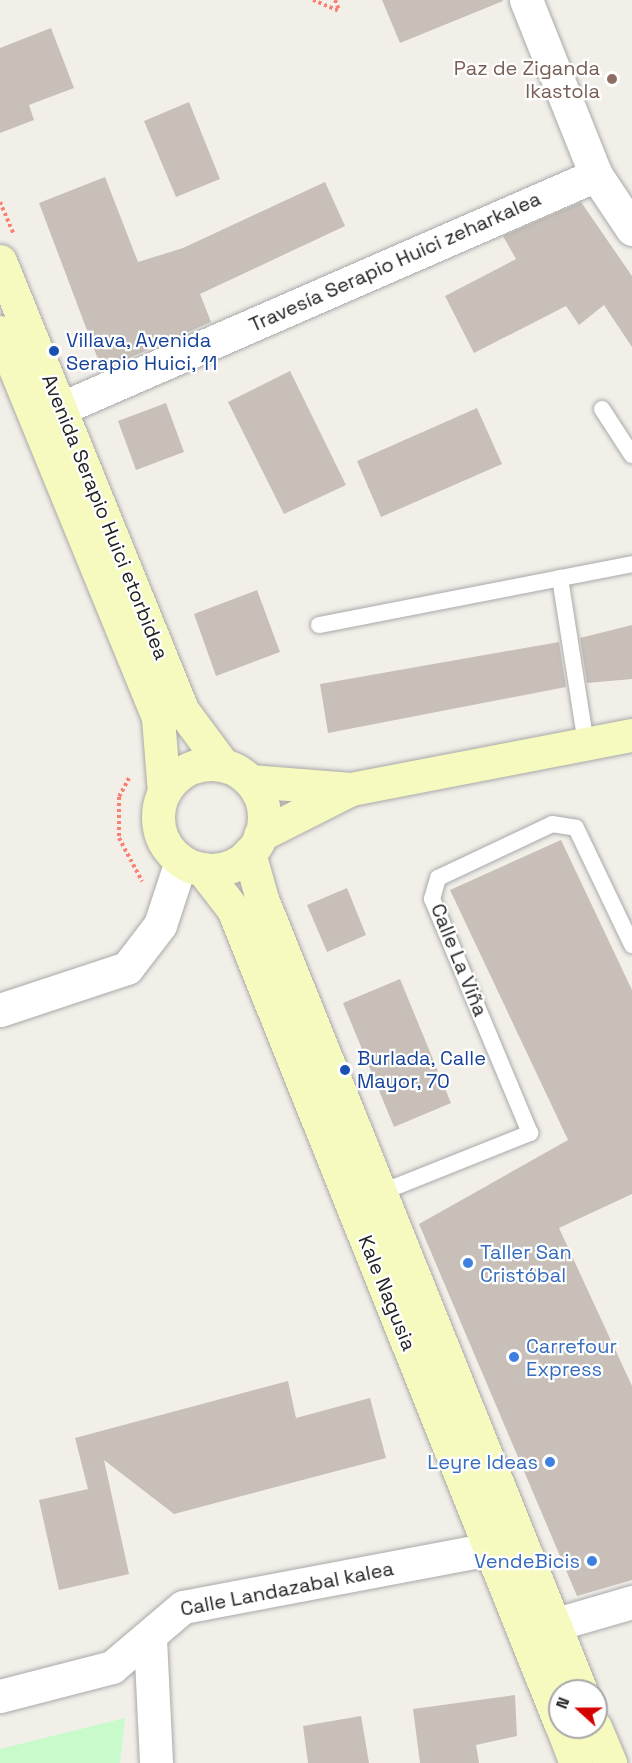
<!DOCTYPE html>
<html>
<head>
<meta charset="utf-8">
<style>
	body { margin:0 }
	#map { position:relative; width:632px; height:1763px; overflow:hidden; background:#f2efe9; font-family:"Space Grotesk",sans-serif }
	div>[style] { position:absolute }
	[style*='--x'] { left:calc(var(--x)*1px); top:calc(var(--y)*1px); width:calc(var(--w)*1px); rotate:calc(var(--a)*1deg) }
	.park>* { inset:0; background:#c8facc }
	.building>* { inset:0; background:#c7bfb8 }
	.path>* { height:4px; margin-top:-2px; transform-origin:0; background:repeating-linear-gradient(90deg,#fa8072 0 3px,transparent 0 6px) }
	.roads { filter:drop-shadow(0 0 2px #a9a9a9) drop-shadow(0 0 2px #a9a9a9) }
	.service>* { height:16px; margin:-8px; padding:0 8px; transform-origin:8px; border-radius:8px; background:#fff }
	.minor>* { height:33px; margin:-16.5px; padding:0 16.5px; transform-origin:16.5px; border-radius:16.5px; background:#fff }
	.secondary>* { height:33px; margin:-16.5px; padding:0 16.5px; transform-origin:16.5px; border-radius:16.5px; background:#f7fabf }
	.secondary>.ring { margin:-16.5px; padding:0; box-sizing:content-box; background:none; border:33px solid #f7fabf; border-radius:50% }
	.dots>* { width:16px; height:16px; translate:-50% -50%; box-sizing:border-box; border:3px solid #fff; border-radius:50% }
	span { translate:-50% -50%; white-space:nowrap; text-align:center; line-height:1.15; -webkit-text-stroke:4.5px #fff; paint-order:stroke }
	.education-label { font-size:20px; color:#785e54 }
	.right { translate:-100% -50%; text-align:right }
	.street-label { font-size:20px; color:#222 }
	.transit-label { font-size:20px; color:#164399 }
	.left { translate:0 -50%; text-align:left }
	.shop-label { font-size:20px; color:#366cbe }
	.north { position:absolute; left:548px; top:1679px; width:60px; height:60px; box-sizing:border-box; background:#fff; border:2px solid #a7a7a7; border-radius:50%; rotate:291deg; font-size:16px; font-weight:700; line-height:24px; text-align:center; color:#222 }
	.north::after { content:''; display:block; margin:auto; width:21px; height:27px; background:#d40000; clip-path:polygon(50% 0,100% 100%,50% 72%,0 100%) }
</style>
</head>
<body>
<div id="map">
	<div class="park">
		<div style="clip-path:polygon(125px 1718px,120px 1763px,0 1763px,0 1749px)"></div>
	</div>
	<div class="building">
		<div style="clip-path:polygon(382px 0,503px 0,503px 1px,400px 43px)"></div>
		<div style="clip-path:polygon(51px 28px,74px 88px,29px 105px,34px 120px,0 133px,0 48px)"></div>
		<div style="clip-path:polygon(189px 102px,220px 179px,176px 197px,144px 121px)"></div>
		<div style="clip-path:polygon(105px 177px,138px 262px,183px 248px,325px 182px,345px 226px,200px 294px,211px 322px,102px 370px,39px 203px)"></div>
		<div style="clip-path:polygon(581px 202px,632px 276px,632px 347px,604px 305px,579px 325px,566px 306px,474px 353px,445px 296px,516px 259px,503px 236px)"></div>
		<div style="clip-path:polygon(290px 371px,346px 485px,284px 514px,228px 402px)"></div>
		<div style="clip-path:polygon(166px 403px,184px 452px,136px 470px,118px 421px)"></div>
		<div style="clip-path:polygon(477px 408px,502px 464px,381px 517px,357px 461px)"></div>
		<div style="clip-path:polygon(257px 590px,280px 652px,216px 676px,194px 614px)"></div>
		<div style="clip-path:polygon(632px 625px,632px 679px,587px 683px,580px 638px)"></div>
		<div style="clip-path:polygon(559px 642px,566px 687px,328px 733px,320px 684px)"></div>
		<div style="clip-path:polygon(561px 840px,632px 990px,632px 1194px,559px 1228px,632px 1386px,632px 1580px,577px 1596px,419px 1224px,568px 1140px,450px 890px)"></div>
		<div style="clip-path:polygon(347px 888px,366px 935px,327px 952px,307px 905px)"></div>
		<div style="clip-path:polygon(400px 979px,451px 1103px,394px 1127px,343px 1003px)"></div>
		<div style="clip-path:polygon(288px 1381px,296px 1418px,370px 1398px,386px 1458px,174px 1514px,104px 1460px,129px 1574px,59px 1590px,39px 1500px,88px 1489px,75px 1438px)"></div>
		<div style="clip-path:polygon(515px 1695px,517px 1736px,476px 1745px,479px 1763px,420px 1763px,413px 1709px)"></div>
		<div style="clip-path:polygon(361px 1716px,369px 1763px,308px 1763px,303px 1726px)"></div>
	</div>
	<div class="path">
		<div style="--x:313;--y:0;--w:28;--a:23"></div>
		<div style="--x:335;--y:0;--w:11;--a:68"></div>
		<div style="--x:0;--y:202;--w:34;--a:67"></div>
		<div style="--x:129;--y:778;--w:21;--a:118"></div>
		<div style="--x:119;--y:797;--w:41;--a:90"></div>
		<div style="--x:119;--y:838;--w:49;--a:61.9"></div>
	</div>
	<div class="roads">
		<div class="service">
			<div style="--x:602;--y:409;--w:55;--a:56.9"></div>
			<div style="--x:560;--y:578;--w:168;--a:81.1"></div>
			<div style="--x:319;--y:625;--w:319;--a:-11"></div>
			<div style="--x:380;--y:1193;--w:162;--a:-21.8"></div>
			<div style="--x:530;--y:1133;--w:254;--a:-112.7"></div>
			<div style="--x:432;--y:899;--w:22;--a:-74"></div>
			<div style="--x:438;--y:878;--w:126;--a:-25.3"></div>
			<div style="--x:552;--y:824;--w:24;--a:9"></div>
			<div style="--x:576;--y:828;--w:130;--a:64.4"></div>
		</div>
		<div class="minor">
			<div style="--x:526;--y:0;--w:188;--a:68.2"></div>
			<div style="--x:596;--y:175;--w:65;--a:56.3"></div>
			<div style="--x:62;--y:408;--w:583;--a:-23.57"></div>
			<div style="--x:0;--y:1010;--w:134;--a:-18.3"></div>
			<div style="--x:127;--y:968;--w:54;--a:-52.5"></div>
			<div style="--x:160;--y:925;--w:64;--a:-71.8"></div>
			<div style="--x:533;--y:1610;--w:11;--a:68"></div>
			<div style="--x:537;--y:1620;--w:17;--a:17"></div>
			<div style="--x:553;--y:1625;--w:82;--a:-16.2"></div>
			<div style="--x:150;--y:1639;--w:124;--a:87.2"></div>
			<div style="--x:0;--y:1696;--w:116;--a:-14.5"></div>
			<div style="--x:112;--y:1667;--w:93;--a:-40.2"></div>
			<div style="--x:183;--y:1607;--w:312;--a:-10.7"></div>
			<div style="--x:490;--y:1549;--w:29;--a:35"></div>
		</div>
		<div class="secondary">
			<div style="--x:0;--y:261;--w:486;--a:67.9"></div>
			<div style="--x:183;--y:711;--w:67;--a:53.5"></div>
			<div style="--x:0;--y:332;--w:417;--a:67.7"></div>
			<div style="--x:158;--y:718;--w:74;--a:85.4"></div>
			<div class="ring" style="left:158px;top:764px;width:73px;height:73px"></div>
			<div style="--x:250;--y:781;--w:101;--a:4.5"></div>
			<div style="--x:351;--y:789;--w:286;--a:-10.9"></div>
			<div style="--x:260;--y:835;--w:102;--a:-26.8"></div>
			<div style="--x:249;--y:853;--w:48;--a:74.2"></div>
			<div style="--x:262;--y:899;--w:854;--a:68.06"></div>
			<div style="--x:202;--y:869;--w:51;--a:52.2"></div>
			<div style="--x:233;--y:909;--w:877;--a:68.11"></div>
			<div style="--x:562;--y:1727;--w:39;--a:69"></div>
			<div style="--x:595;--y:1727;--w:39;--a:67"></div>
		</div>
	</div>
	<div class="dots">
		<div style="left:612px;top:79px;background:#8d6e63"></div>
		<div style="left:54px;top:351px;background:#1a4fb4"></div>
		<div style="left:345px;top:1070px;background:#1a4fb4"></div>
		<div style="left:468px;top:1263px;background:#3f7fe0"></div>
		<div style="left:514px;top:1357px;background:#3f7fe0"></div>
		<div style="left:550px;top:1462px;background:#3f7fe0"></div>
		<div style="left:592px;top:1561px;background:#3f7fe0"></div>
	</div>
	<div class="education-label">
		<span class="right" style="left:600px;top:80px">Paz de Ziganda<br>Ikastola</span>
	</div>
	<div class="street-label">
		<span style="left:395px;top:262px;rotate:-24deg">Travesía Serapio Huici zeharkalea</span>
		<span style="left:105px;top:517px;rotate:68deg">Avenida Serapio Huici etorbidea</span>
		<span style="left:459px;top:960px;rotate:68deg">Calle La Viña</span>
		<span style="left:387px;top:1293px;rotate:68deg">Kale Nagusia</span>
		<span style="left:287px;top:1589px;rotate:-11deg">Calle Landazabal kalea</span>
	</div>
	<div class="transit-label">
		<span class="left" style="left:66px;top:352px">Villava, Avenida<br>Serapio Huici, 11</span>
		<span class="left" style="left:357px;top:1070px">Burlada, Calle<br>Mayor, 70</span>
	</div>
	<div class="shop-label">
		<span class="left" style="left:480px;top:1264px">Taller San<br>Cristóbal</span>
		<span class="left" style="left:526px;top:1358px">Carrefour<br>Express</span>
		<span class="right" style="left:538px;top:1462px">Leyre Ideas</span>
		<span class="right" style="left:580px;top:1561px">VendeBicis</span>
	</div>
	<div class="north">N</div>
</div>
</body>
</html>
